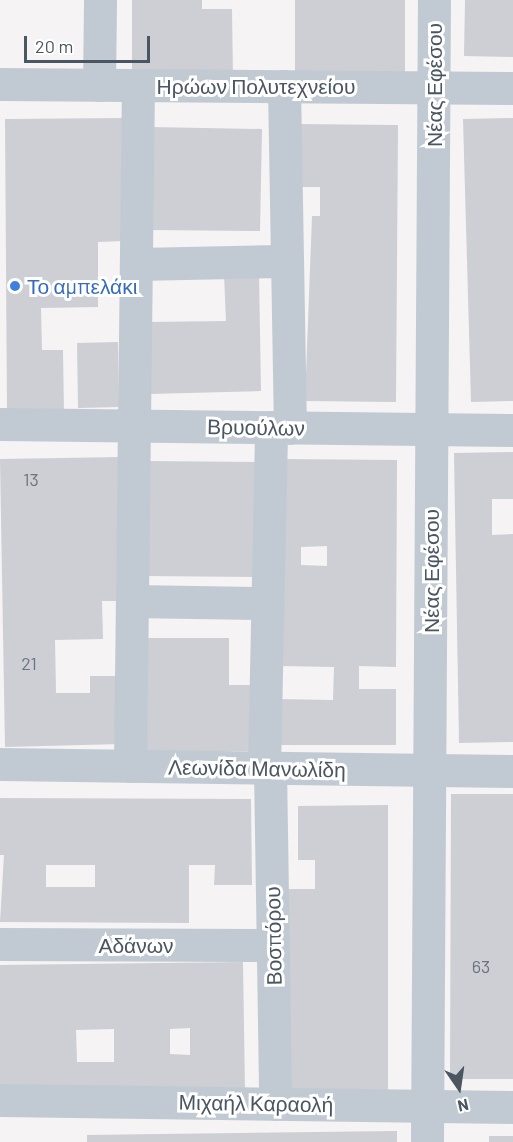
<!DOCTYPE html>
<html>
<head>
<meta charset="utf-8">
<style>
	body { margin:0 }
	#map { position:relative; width:513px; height:1142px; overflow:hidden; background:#f5f3f3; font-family:Barlow,sans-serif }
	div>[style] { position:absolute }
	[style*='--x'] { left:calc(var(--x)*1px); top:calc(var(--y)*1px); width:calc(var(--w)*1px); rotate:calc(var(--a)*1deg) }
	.building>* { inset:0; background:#cdcfd5 }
	.minor>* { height:33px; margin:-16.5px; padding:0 16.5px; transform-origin:16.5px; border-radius:16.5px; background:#c1cad2 }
	.dots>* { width:16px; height:16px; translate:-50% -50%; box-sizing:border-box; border:3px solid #fff; border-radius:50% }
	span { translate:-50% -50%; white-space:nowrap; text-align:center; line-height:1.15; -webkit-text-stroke:6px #fff; paint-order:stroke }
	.number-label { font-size:18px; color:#6b747e }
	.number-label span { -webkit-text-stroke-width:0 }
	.street-label { font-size:21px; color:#4a5661 }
	.shop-label { font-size:21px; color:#366cbe }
	.left { translate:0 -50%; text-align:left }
	.north { position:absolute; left:429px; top:1058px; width:60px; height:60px; -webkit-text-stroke:4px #fff; paint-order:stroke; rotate:167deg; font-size:16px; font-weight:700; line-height:24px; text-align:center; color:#4a5661 }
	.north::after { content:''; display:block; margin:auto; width:21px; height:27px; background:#4a5661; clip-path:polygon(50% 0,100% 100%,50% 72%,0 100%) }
	.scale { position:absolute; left:24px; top:36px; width:126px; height:27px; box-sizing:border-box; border:3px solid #4a5661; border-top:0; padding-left:8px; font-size:18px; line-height:21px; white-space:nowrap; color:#4a5661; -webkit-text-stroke:4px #fff; paint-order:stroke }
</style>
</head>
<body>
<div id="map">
	<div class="building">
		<div style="clip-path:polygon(132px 0,202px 0,202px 9px,232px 9px,233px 79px,132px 80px)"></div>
		<div style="clip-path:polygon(295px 0,405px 0,405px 74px,295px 74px)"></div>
		<div style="clip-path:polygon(465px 0,513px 0,513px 57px,464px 56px)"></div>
		<div style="clip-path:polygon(123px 118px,124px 241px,98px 242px,98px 307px,41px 308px,42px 350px,63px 350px,64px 413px,7px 413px,5px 119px)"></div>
		<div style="clip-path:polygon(513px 118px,513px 401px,471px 402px,463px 119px)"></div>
		<div style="clip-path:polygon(293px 124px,398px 125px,396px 402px,305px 401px,312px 216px,320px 216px,320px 187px,293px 187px)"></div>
		<div style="clip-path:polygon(150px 127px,262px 129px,260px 231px,148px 230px)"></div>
		<div style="clip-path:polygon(259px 274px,261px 391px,149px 394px,149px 322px,226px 321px,224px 275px)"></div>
		<div style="clip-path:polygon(118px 342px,119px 407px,78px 408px,77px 343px)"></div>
		<div style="clip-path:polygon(513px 452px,513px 499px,492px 499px,492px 535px,513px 534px,513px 742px,459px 743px,454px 453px)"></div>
		<div style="clip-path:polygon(121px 457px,124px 601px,102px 601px,103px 639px,55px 640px,56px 693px,90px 693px,90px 676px,119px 676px,121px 744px,5px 747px,0 459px)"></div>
		<div style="clip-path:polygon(evenodd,281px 459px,397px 460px,396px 667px,359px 666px,359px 689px,396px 689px,396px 745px,275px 745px,276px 699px,333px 700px,334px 667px,280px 666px,281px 459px,327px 546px,327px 566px,301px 565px,301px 547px,327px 546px)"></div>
		<div style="clip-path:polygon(145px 461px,256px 462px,256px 577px,145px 576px)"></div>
		<div style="clip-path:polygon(143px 638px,229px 638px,229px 685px,254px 685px,254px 751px,143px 751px)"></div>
		<div style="clip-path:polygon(451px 794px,513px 794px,513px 1079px,450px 1079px)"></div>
		<div style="clip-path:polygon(evenodd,0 798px,251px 799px,252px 885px,214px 885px,215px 865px,189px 865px,189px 923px,0 922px,4px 855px,0 855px,0 798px,46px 865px,95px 865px,95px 887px,46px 887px,46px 865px)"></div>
		<div style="clip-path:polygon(388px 805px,388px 1090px,288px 1090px,287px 889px,315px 889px,315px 860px,298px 860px,298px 806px)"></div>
		<div style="clip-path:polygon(evenodd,243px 962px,245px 1092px,0 1095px,0 965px,243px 962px,190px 1028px,190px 1055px,170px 1054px,170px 1029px,190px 1028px,243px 962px,114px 1029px,114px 1062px,77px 1062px,76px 1030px,114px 1029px)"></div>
		<div style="clip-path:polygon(397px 1131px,397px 1142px,87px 1142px,87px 1135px)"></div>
		<div style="clip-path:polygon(489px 1136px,513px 1136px,513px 1142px,489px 1142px)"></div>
	</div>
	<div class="minor">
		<div style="--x:0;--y:84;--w:513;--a:0.45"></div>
		<div style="--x:99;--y:85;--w:85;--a:-89.3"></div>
		<div style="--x:284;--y:86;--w:342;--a:89"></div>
		<div style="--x:138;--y:264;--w:145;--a:-1.2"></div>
		<div style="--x:0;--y:424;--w:513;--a:0.67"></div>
		<div style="--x:133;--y:601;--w:134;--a:0.9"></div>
		<div style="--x:0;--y:764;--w:513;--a:0.78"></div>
		<div style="--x:130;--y:766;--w:680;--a:-89.33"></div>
		<div style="--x:264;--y:768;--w:341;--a:-88.8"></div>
		<div style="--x:270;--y:768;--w:336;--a:89.1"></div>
		<div style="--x:0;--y:944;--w:273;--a:0.2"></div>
		<div style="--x:0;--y:1100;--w:513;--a:0.78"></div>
		<div style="--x:427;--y:1142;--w:1142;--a:-89.65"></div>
	</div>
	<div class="dots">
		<div style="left:15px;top:286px;background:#3f7fe0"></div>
	</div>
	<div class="number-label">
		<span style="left:31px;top:479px">13</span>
		<span style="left:29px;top:663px">21</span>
		<span style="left:481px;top:966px">63</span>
	</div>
	<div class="street-label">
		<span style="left:434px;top:85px;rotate:-90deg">Νέας Εφέσου</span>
		<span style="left:256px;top:86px">Ηρώων Πολυτεχνείου</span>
		<span style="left:256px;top:427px;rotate:1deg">Βρυούλων</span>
		<span style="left:431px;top:571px;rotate:-90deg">Νέας Εφέσου</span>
		<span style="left:257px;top:768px;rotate:1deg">Λεωνίδα Μανωλίδη</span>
		<span style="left:273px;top:936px;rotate:-91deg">Βοσπόρου</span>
		<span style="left:136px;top:945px">Αδάνων</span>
		<span style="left:256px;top:1103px;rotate:1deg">Μιχαήλ Καραολή</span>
	</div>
	<div class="shop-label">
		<span class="left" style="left:27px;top:286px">Το αμπελάκι</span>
	</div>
	<div class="north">N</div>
	<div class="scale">20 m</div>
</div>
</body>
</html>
